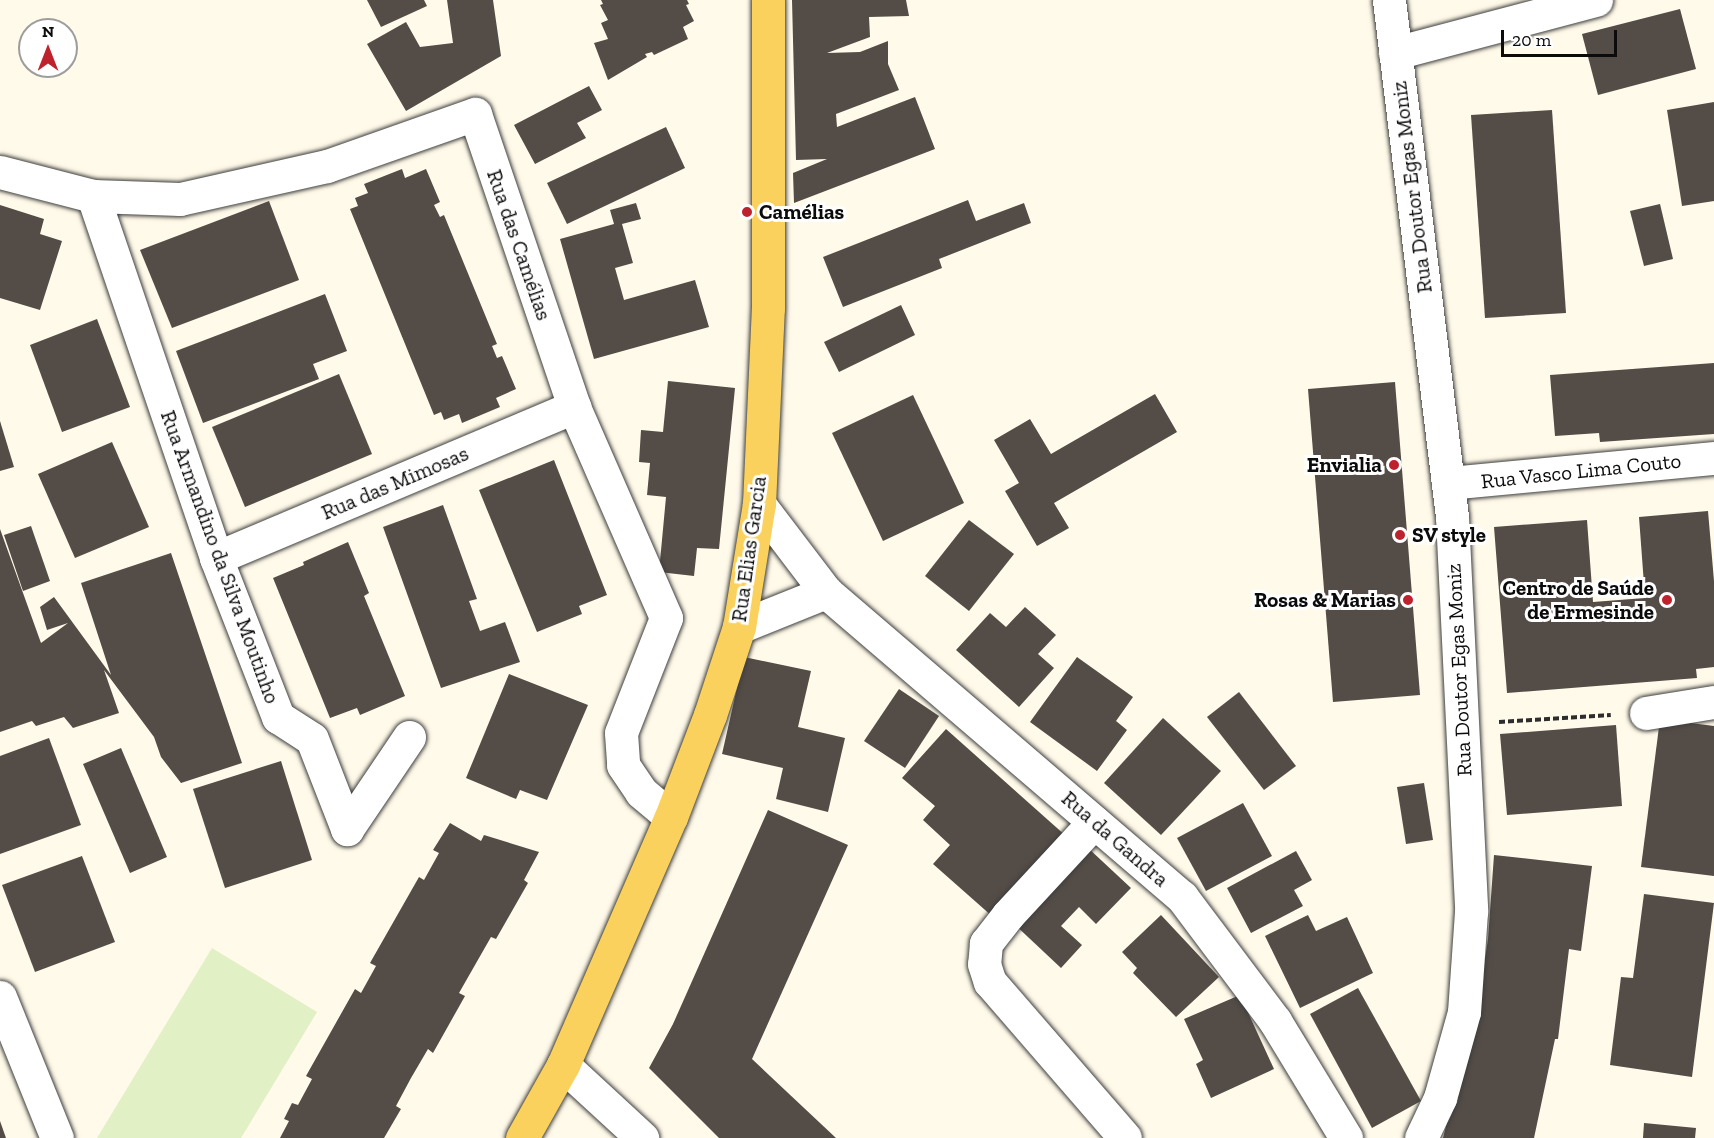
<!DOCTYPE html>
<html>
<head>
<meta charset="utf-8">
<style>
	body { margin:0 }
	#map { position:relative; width:1714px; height:1138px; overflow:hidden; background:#fffae9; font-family:"Zilla Slab",serif }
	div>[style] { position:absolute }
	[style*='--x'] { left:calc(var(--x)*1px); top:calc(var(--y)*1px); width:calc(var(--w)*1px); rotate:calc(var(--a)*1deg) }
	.pitch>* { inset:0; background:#e2f0c5 }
	.building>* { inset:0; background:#544c47 }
	.path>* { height:4px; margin-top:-2px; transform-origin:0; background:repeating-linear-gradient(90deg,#2d2d2d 0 6px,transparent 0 9px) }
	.roads { filter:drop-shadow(0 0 2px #3e3e3e) drop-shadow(0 0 2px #3e3e3e) }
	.minor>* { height:33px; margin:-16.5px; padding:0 16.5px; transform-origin:16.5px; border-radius:16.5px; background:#fff }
	.major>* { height:33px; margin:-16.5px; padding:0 16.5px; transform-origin:16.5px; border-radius:16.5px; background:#fbd15d }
	.dots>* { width:16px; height:16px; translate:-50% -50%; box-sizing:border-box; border:3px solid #fff; border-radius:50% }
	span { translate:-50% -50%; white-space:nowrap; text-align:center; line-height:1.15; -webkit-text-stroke:6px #fff; paint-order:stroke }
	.street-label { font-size:21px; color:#0b0b0b }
	.poi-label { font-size:21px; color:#0b0b0b; font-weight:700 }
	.left { translate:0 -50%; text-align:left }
	.right { translate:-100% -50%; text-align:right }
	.north { position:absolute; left:18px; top:18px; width:60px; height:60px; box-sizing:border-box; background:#fff; border:2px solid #9d9d9d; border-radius:50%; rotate:0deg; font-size:16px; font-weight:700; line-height:24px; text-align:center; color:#0b0b0b }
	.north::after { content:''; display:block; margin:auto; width:21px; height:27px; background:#bd222d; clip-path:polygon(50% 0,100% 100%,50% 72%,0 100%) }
	.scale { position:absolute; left:1501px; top:30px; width:116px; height:27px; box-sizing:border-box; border:3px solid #0b0b0b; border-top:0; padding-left:8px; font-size:18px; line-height:21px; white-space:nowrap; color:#0b0b0b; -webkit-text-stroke:4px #fff; paint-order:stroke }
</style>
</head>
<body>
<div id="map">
	<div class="pitch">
		<div style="clip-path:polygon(212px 948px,317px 1012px,241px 1138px,97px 1138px)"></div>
	</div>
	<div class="building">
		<div style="clip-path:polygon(367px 0,424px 0,427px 6px,381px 27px)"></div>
		<div style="clip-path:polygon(447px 0,493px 0,501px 56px,406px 111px,367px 44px,406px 22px,420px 47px,453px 43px)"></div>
		<div style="clip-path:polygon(601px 0,687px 0,689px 4px,686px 5px,694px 21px,683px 27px,688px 39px,654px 55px,652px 52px,645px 54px,647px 57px,608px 80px,594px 43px,608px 39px,601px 23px,608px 20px,600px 5px,603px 4px)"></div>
		<div style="clip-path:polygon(792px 0,906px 0,909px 16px,869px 17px,870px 37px,827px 53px,860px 52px,888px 41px,888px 64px,899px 90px,836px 114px,837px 127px,915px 97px,935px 149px,794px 203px,793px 173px,827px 159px,796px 160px)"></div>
		<div style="clip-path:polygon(1680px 9px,1696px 69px,1598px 95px,1582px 34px)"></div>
		<div style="clip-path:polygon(589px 86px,602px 110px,577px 123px,586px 138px,535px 164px,514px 125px)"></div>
		<div style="clip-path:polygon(1714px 102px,1714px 201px,1682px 206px,1667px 110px)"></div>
		<div style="clip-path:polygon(1552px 110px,1566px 313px,1485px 318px,1471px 115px)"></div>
		<div style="clip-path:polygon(666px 127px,685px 168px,567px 224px,547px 183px)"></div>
		<div style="clip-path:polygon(402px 169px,405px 178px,426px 169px,440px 202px,434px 205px,440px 217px,444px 215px,497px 344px,492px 346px,497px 358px,502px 356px,516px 389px,496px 398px,500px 407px,462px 423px,459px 414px,444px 420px,441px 412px,434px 415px,350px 209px,358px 206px,355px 198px,368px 193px,364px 184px)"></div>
		<div style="clip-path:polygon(968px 200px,976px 221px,1024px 203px,1031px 223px,939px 259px,942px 268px,843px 307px,823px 257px)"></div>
		<div style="clip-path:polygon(269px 201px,299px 280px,172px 328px,140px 250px)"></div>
		<div style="clip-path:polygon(636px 203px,641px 219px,622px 224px,633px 263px,615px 268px,624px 300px,695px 280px,709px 327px,594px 359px,560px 239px,614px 224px,610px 210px)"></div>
		<div style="clip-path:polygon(1660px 204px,1673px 259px,1644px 266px,1630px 211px)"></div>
		<div style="clip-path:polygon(0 205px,44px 219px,40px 234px,62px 241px,40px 310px,0 298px)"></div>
		<div style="clip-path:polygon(325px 294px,347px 351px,313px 364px,319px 379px,203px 423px,176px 351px)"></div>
		<div style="clip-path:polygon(901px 305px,915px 335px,839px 372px,824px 342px)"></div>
		<div style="clip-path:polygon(97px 319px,130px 407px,62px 432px,30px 345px)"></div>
		<div style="clip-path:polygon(1714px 363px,1714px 434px,1600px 442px,1599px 433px,1555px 436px,1550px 375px)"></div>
		<div style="clip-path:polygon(339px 374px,372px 454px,245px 507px,212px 427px)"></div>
		<div style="clip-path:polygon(668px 381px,735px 388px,719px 549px,697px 548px,694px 576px,659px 572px,666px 497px,647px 495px,650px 463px,639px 462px,641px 430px,663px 432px)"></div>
		<div style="clip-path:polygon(1395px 382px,1420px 695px,1333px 702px,1308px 389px)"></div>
		<div style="clip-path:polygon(1155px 394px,1177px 432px,1054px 503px,1069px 528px,1037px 546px,1005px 491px,1019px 483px,994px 440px,1030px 419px,1051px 454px)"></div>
		<div style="clip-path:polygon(913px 395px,964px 503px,883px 541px,832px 433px)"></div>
		<div style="clip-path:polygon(0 421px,14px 467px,0 471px)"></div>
		<div style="clip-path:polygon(112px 442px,149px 527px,75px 558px,38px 474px)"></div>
		<div style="clip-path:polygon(554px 460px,607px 595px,579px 606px,582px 614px,537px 632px,479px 490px)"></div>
		<div style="clip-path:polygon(443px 505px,477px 599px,469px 601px,480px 631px,505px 622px,520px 662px,441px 688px,383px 527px)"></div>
		<div style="clip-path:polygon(1708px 511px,1714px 581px,1714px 667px,1696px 669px,1697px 678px,1507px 693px,1494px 527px,1587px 520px,1593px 602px,1645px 598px,1639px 517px)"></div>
		<div style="clip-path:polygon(969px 520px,1014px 554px,969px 611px,925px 576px)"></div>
		<div style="clip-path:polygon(31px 526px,50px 581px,23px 591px,4px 535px)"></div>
		<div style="clip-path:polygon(0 529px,41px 643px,68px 623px,47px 630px,40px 607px,54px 597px,111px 675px,81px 583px,171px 553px,242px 763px,181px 783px,161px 757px,154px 737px,104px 670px,119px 713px,73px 728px,64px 717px,36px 726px,32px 721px,0 732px)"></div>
		<div style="clip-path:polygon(348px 542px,369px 593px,364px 596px,405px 696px,360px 715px,357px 708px,330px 718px,273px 578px,304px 565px,303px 562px)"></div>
		<div style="clip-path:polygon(1025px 607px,1056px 635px,1038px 654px,1054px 668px,1019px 707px,956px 650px,990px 613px,1006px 627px)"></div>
		<div style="clip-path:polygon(744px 657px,811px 671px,798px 727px,845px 738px,828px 812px,776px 799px,783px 768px,722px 754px)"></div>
		<div style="clip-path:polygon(1077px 657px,1133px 697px,1116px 721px,1127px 730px,1097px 771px,1030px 722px)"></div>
		<div style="clip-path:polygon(509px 674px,588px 705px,547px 800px,520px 790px,516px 799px,466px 778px)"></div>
		<div style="clip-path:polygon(899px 689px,939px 716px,905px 768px,864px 741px)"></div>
		<div style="clip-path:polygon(1239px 692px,1296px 766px,1264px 790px,1207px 717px)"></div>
		<div style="clip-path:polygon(1163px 718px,1221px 771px,1161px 835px,1104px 783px)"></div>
		<div style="clip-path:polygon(1660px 719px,1714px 726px,1714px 876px,1641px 867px)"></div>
		<div style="clip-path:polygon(1616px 725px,1622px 806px,1507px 815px,1500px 734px)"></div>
		<div style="clip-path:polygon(946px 729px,1066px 836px,993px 917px,933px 864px,950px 845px,923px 820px,935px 806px,902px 778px)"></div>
		<div style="clip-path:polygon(49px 738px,81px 825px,0 854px,0 756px)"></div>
		<div style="clip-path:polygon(121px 748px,167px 857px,130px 873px,83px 764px)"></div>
		<div style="clip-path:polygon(281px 761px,312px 860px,225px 888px,193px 789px)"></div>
		<div style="clip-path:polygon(1424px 783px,1433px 840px,1406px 844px,1397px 787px)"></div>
		<div style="clip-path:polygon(1243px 803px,1272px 856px,1206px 891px,1177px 838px)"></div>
		<div style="clip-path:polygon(768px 810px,848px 845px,752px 1059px,836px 1138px,719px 1138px,649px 1068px,673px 1024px)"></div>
		<div style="clip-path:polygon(450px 823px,481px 841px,484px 835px,539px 852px,524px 880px,528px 883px,496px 939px,491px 937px,459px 993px,465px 996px,433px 1053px,428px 1049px,411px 1078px,396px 1106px,401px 1109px,384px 1138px,280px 1138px,289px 1121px,284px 1119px,292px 1103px,298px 1105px,312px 1079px,306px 1076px,355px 989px,361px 993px,376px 966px,370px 963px,419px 877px,424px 880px,439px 853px,433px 850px)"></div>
		<div style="clip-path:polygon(1087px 847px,1131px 888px,1096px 924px,1079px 907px,1061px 926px,1082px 945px,1061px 968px,1014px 924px)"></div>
		<div style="clip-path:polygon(1296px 851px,1312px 880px,1294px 890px,1303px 906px,1251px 933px,1227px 888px)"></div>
		<div style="clip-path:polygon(1494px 855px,1592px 866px,1581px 951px,1569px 949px,1558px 1039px,1555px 1039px,1534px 1138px,1443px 1138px,1479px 998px,1488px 939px)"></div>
		<div style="clip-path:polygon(82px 856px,115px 942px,35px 972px,2px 885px)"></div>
		<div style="clip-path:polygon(1644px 894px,1714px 903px,1692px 1077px,1610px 1065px,1621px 977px,1633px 978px)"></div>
		<div style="clip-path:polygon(1161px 915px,1219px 977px,1176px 1017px,1133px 973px,1137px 968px,1122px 952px)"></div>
		<div style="clip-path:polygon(1308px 915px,1316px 931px,1347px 917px,1373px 973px,1300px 1008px,1265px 936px)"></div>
		<div style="clip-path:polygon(1358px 988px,1421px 1101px,1372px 1128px,1310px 1014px)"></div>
		<div style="clip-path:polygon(1240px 995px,1274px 1069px,1211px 1098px,1196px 1064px,1203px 1060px,1184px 1019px)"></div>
		<div style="clip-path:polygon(0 1121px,6px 1138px,0 1138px)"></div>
		<div style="clip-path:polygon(1644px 1123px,1696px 1128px,1695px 1138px,1643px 1138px)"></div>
	</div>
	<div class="path">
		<div style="--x:1499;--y:722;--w:112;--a:-3.6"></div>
	</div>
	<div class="roads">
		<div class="minor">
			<div style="--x:1389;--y:0;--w:521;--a:83.05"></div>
			<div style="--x:1452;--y:517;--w:395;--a:87.2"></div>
			<div style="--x:1471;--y:912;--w:100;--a:94"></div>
			<div style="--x:1464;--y:1012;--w:89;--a:105.6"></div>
			<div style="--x:1440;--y:1098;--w:44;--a:115.4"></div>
			<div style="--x:1395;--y:53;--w:208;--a:-14.8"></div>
			<div style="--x:0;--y:172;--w:96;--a:14.5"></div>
			<div style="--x:93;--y:196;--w:87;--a:2"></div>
			<div style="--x:180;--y:199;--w:151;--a:-12.7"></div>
			<div style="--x:327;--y:166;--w:157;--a:-19.4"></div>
			<div style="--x:475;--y:114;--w:309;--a:71.3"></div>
			<div style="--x:574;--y:407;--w:230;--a:66.4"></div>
			<div style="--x:666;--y:618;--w:123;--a:111.4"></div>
			<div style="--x:621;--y:733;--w:32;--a:86"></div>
			<div style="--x:623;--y:765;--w:32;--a:56"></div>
			<div style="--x:641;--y:792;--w:39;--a:40"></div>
			<div style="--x:93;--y:196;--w:382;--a:71.2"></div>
			<div style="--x:216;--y:558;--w:171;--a:68.7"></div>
			<div style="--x:278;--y:717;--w:40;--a:32.9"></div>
			<div style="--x:312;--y:739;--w:97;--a:68.7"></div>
			<div style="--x:347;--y:829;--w:111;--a:-56"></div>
			<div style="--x:1448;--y:483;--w:267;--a:-5.4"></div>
			<div style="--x:759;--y:504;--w:111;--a:52.7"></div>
			<div style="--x:826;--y:592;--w:469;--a:40.6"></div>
			<div style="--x:1182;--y:897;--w:155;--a:53.1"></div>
			<div style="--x:1275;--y:1021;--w:137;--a:58.7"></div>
			<div style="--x:216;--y:558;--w:389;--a:-22.9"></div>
			<div style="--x:739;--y:627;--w:94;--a:-21.9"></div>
			<div style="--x:1646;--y:713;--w:69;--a:-9.2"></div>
			<div style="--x:1094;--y:822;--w:127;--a:132.8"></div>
			<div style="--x:1008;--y:915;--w:36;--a:128"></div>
			<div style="--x:986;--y:943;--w:21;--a:95"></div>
			<div style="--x:984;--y:964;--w:19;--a:72"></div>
			<div style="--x:990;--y:982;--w:206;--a:49.1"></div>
			<div style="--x:0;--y:997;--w:152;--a:68"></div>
			<div style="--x:563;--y:1065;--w:108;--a:42.7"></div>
		</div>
		<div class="major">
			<div style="--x:522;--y:1138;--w:84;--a:-60.7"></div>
			<div style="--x:563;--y:1065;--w:270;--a:-66.5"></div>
			<div style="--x:671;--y:817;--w:109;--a:-69.1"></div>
			<div style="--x:710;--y:715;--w:93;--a:-71.8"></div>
			<div style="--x:739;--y:627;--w:125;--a:-80.8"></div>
			<div style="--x:759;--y:504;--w:196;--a:-87.4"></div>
			<div style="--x:768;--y:308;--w:308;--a:-90"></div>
		</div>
	</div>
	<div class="dots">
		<div style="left:747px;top:212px;background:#bd222d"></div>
		<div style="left:1394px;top:465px;background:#bd222d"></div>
		<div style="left:1400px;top:535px;background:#bd222d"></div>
		<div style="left:1408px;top:600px;background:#bd222d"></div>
		<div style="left:1667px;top:600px;background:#bd222d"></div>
	</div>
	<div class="street-label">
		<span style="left:1412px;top:187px;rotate:-97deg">Rua Doutor Egas Moniz</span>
		<span style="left:519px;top:245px;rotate:71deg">Rua das Camélias</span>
		<span style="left:1581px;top:471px;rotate:-6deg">Rua Vasco Lima Couto</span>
		<span style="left:395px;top:483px;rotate:-23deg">Rua das Mimosas</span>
		<span style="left:749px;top:549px;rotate:-82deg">Rua Elias Garcia</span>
		<span style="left:220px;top:557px;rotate:70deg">Rua Armandino da Silva Moutinho</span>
		<span style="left:1459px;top:670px;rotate:-93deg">Rua Doutor Egas Moniz</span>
		<span style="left:1115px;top:839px;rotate:41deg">Rua da Gandra</span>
	</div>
	<div class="poi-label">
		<span class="left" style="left:759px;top:212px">Camélias</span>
		<span class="right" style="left:1382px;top:465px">Envialia</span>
		<span class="left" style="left:1412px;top:535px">SV style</span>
		<span class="right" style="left:1654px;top:600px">Centro de Saúde<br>de Ermesinde</span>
		<span class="right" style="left:1396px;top:600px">Rosas &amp; Marias</span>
	</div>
	<div class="north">N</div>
	<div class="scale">20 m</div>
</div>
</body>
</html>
